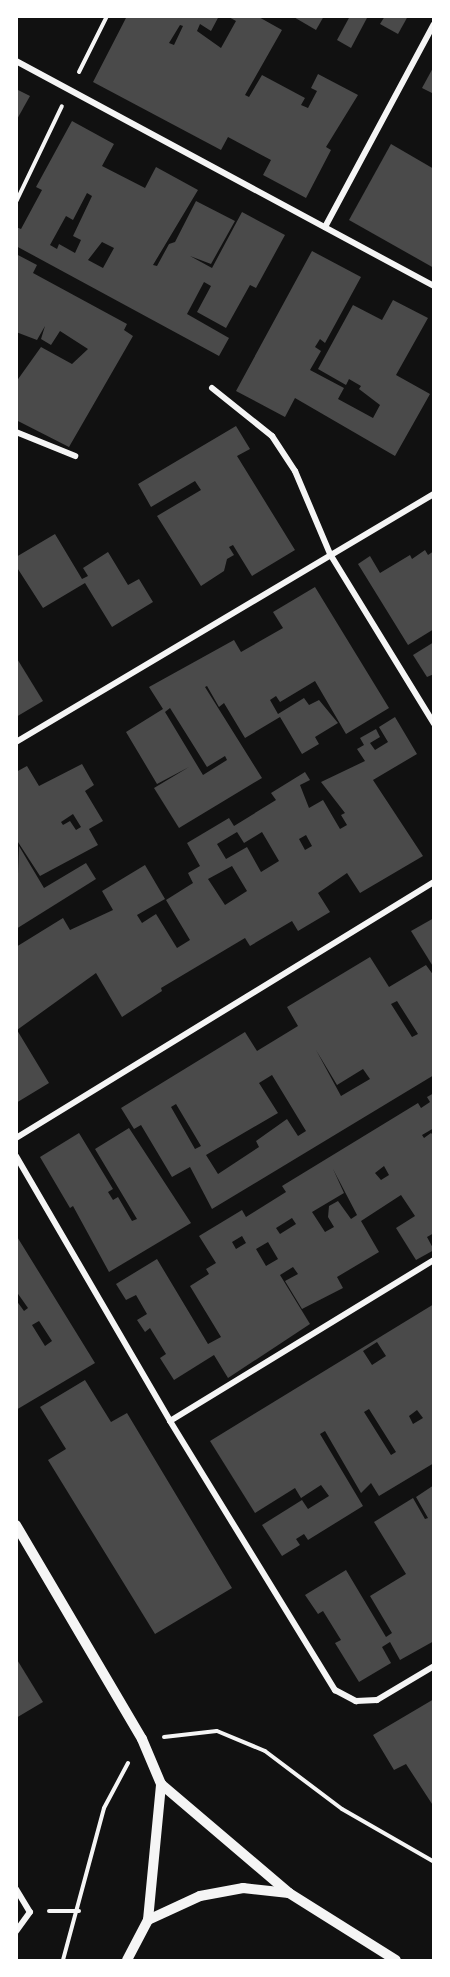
<!DOCTYPE html>
<html>
<head>
<meta charset="utf-8">
<style>
	body { margin:0 }
	#map { position:relative; width:450px; height:1977px; overflow:hidden; background:#111; font-family:"Nunito Sans",sans-serif }
	div>[style] { position:absolute }
	[style*='--x'] { left:calc(var(--x)*1px); top:calc(var(--y)*1px); width:calc(var(--w)*1px); rotate:calc(var(--a)*1deg) }
	.building>* { inset:0; background:#4a4a4a }
	.path>* { height:4px; margin:-2px; padding:0 2px; transform-origin:2px; border-radius:2px; background:#f5f5f5 }
	.minor>* { height:6px; margin:-3px; padding:0 3px; transform-origin:3px; border-radius:3px; background:#f5f5f5 }
	.tertiary>* { height:10px; margin:-5px; padding:0 5px; transform-origin:5px; border-radius:5px; background:#f5f5f5 }
	span { translate:-50% -50%; white-space:nowrap; text-align:center; line-height:1.15; -webkit-text-stroke:4.5px #fff; paint-order:stroke }
	.frame { position:absolute; inset:0; border:18px solid #fff; pointer-events:none }
</style>
</head>
<body>
<div id="map">
	<div class="building">
		<div style="clip-path:polygon(evenodd,127px 16px,219px 16px,211px 31px,200px 24px,197px 31px,221px 48px,236px 21px,227px 16px,257px 16px,282px 30px,245px 95px,249px 97px,262px 75px,305px 98px,301px 105px,308px 108px,317px 91px,311px 88px,318px 74px,358px 95px,326px 147px,331px 150px,306px 198px,263px 175px,271px 160px,228px 137px,221px 150px,93px 82px,127px 16px,180px 25px,183px 26px,174px 45px,169px 43px,180px 25px)"></div>
		<div style="clip-path:polygon(292px 16px,324px 16px,316px 30px)"></div>
		<div style="clip-path:polygon(350px 16px,368px 16px,351px 48px,337px 40px)"></div>
		<div style="clip-path:polygon(385px 16px,408px 16px,398px 34px,380px 24px)"></div>
		<div style="clip-path:polygon(434px 66px,434px 94px,422px 88px)"></div>
		<div style="clip-path:polygon(16px 89px,30px 96px,16px 121px)"></div>
		<div style="clip-path:polygon(evenodd,72px 121px,114px 144px,102px 166px,145px 188px,156px 167px,198px 190px,153px 265px,157px 266px,169px 244px,175px 242px,196px 201px,235px 221px,211px 264px,190px 256px,212px 268px,242px 212px,285px 235px,256px 288px,250px 285px,226px 328px,197px 312px,211px 286px,204px 282px,187px 314px,229px 338px,219px 356px,16px 246px,16px 227px,21px 229px,42px 190px,36px 187px,72px 121px,87px 193px,92px 196px,73px 236px,81px 240px,75px 253px,59px 244px,57px 249px,50px 245px,66px 216px,73px 220px,87px 193px,72px 121px,102px 242px,114px 248px,103px 268px,88px 260px,102px 242px)"></div>
		<div style="clip-path:polygon(391px 144px,434px 169px,434px 268px,349px 220px)"></div>
		<div style="clip-path:polygon(312px 251px,361px 277px,325px 343px,320px 339px,315px 347px,321px 351px,310px 370px,344px 388px,338px 399px,373px 418px,380px 405px,359px 389px,361px 386px,349px 379px,346px 385px,318px 369px,353px 305px,382px 320px,393px 300px,428px 318px,396px 375px,430px 394px,395px 456px,295px 398px,285px 417px,236px 391px)"></div>
		<div style="clip-path:polygon(16px 254px,37px 265px,33px 273px,127px 324px,124px 330px,133px 336px,69px 447px,16px 420px,16px 382px,41px 347px,72px 364px,88px 349px,60px 331px,51px 345px,41px 339px,45px 326px,37px 340px,16px 332px)"></div>
		<div style="clip-path:polygon(236px 426px,250px 449px,237px 456px,295px 550px,252px 576px,233px 545px,229px 547px,234px 555px,227px 559px,224px 571px,201px 586px,157px 516px,201px 490px,195px 481px,151px 507px,138px 484px)"></div>
		<div style="clip-path:polygon(55px 534px,82px 579px,88px 576px,83px 568px,108px 552px,128px 585px,139px 579px,153px 602px,112px 627px,85px 583px,43px 608px,16px 566px,16px 557px)"></div>
		<div style="clip-path:polygon(425px 550px,428px 555px,434px 551px,434px 629px,408px 645px,358px 564px,370px 556px,380px 573px,410px 555px,412px 559px)"></div>
		<div style="clip-path:polygon(evenodd,315px 587px,389px 708px,346px 734px,315px 681px,280px 702px,276px 696px,270px 700px,278px 714px,304px 698px,309px 705px,319px 700px,338px 723px,315px 737px,319px 744px,302px 754px,280px 717px,245px 738px,224px 703px,219px 707px,207px 686px,205px 687px,262px 778px,179px 828px,154px 788px,189px 767px,157px 784px,126px 732px,163px 709px,149px 687px,234px 640px,241px 652px,283px 628px,273px 612px,315px 587px,170px 708px,207px 767px,225px 756px,227px 760px,203px 775px,165px 712px,170px 708px)"></div>
		<div style="clip-path:polygon(434px 642px,434px 674px,427px 677px,413px 655px)"></div>
		<div style="clip-path:polygon(16px 657px,43px 701px,16px 717px)"></div>
		<div style="clip-path:polygon(evenodd,395px 717px,417px 754px,373px 780px,423px 856px,360px 893px,347px 873px,318px 893px,330px 912px,298px 931px,292px 921px,250px 946px,245px 938px,161px 988px,162px 991px,122px 1017px,96px 973px,17px 1030px,49px 1083px,16px 1103px,16px 947px,63px 918px,70px 930px,113px 910px,102px 891px,145px 865px,165px 899px,137px 915px,142px 923px,156px 914px,177px 948px,190px 940px,166px 900px,193px 883px,188px 873px,200px 866px,187px 843px,229px 818px,234px 826px,276px 800px,271px 793px,305px 772px,310px 780px,300px 785px,309px 808px,323px 800px,340px 829px,347px 825px,341px 815px,345px 813px,321px 782px,365px 761px,357px 749px,364px 745px,360px 738px,376px 729px,380px 737px,370px 743px,375px 750px,388px 742px,379px 727px,395px 717px,237px 832px,244px 843px,262px 832px,279px 861px,261px 872px,247px 847px,226px 859px,217px 844px,237px 832px,395px 717px,306px 835px,312px 846px,305px 850px,299px 839px,306px 835px,395px 717px,232px 866px,247px 891px,225px 905px,208px 879px,232px 866px)"></div>
		<div style="clip-path:polygon(evenodd,82px 764px,94px 785px,85px 791px,103px 821px,89px 829px,98px 845px,40px 876px,16px 839px,16px 772px,27px 766px,39px 786px,82px 764px,73px 814px,81px 827px,76px 830px,70px 821px,63px 825px,61px 822px,73px 814px)"></div>
		<div style="clip-path:polygon(19px 846px,44px 888px,86px 863px,96px 879px,16px 929px)"></div>
		<div style="clip-path:polygon(434px 918px,434px 968px,411px 931px)"></div>
		<div style="clip-path:polygon(evenodd,370px 957px,389px 987px,426px 965px,434px 976px,434px 1075px,212px 1209px,190px 1167px,172px 1177px,141px 1125px,134px 1129px,121px 1108px,245px 1032px,257px 1051px,298px 1026px,287px 1007px,370px 957px,397px 1001px,418px 1034px,412px 1037px,391px 1004px,397px 1001px,370px 957px,316px 1050px,337px 1085px,363px 1069px,370px 1079px,341px 1096px,316px 1050px,370px 957px,272px 1075px,306px 1131px,298px 1136px,287px 1119px,256px 1141px,259px 1147px,218px 1174px,206px 1155px,278px 1113px,259px 1083px,272px 1075px,370px 957px,176px 1104px,201px 1146px,195px 1149px,171px 1107px,176px 1104px)"></div>
		<div style="clip-path:polygon(evenodd,434px 1093px,434px 1128px,422px 1135px,424px 1138px,431px 1133px,434px 1136px,434px 1233px,427px 1237px,434px 1250px,416px 1260px,396px 1228px,415px 1216px,401px 1195px,361px 1221px,379px 1252px,337px 1277px,343px 1288px,302px 1309px,285px 1281px,298px 1274px,293px 1267px,280px 1275px,310px 1324px,228px 1378px,214px 1355px,174px 1380px,160px 1358px,166px 1354px,150px 1328px,145px 1332px,137px 1320px,147px 1314px,136px 1295px,126px 1300px,116px 1284px,157px 1259px,208px 1344px,221px 1337px,190px 1286px,209px 1274px,206px 1269px,216px 1263px,199px 1236px,242px 1210px,246px 1217px,286px 1192px,282px 1186px,418px 1103px,421px 1108px,430px 1102px,427px 1097px,434px 1093px,384px 1166px,389px 1175px,381px 1180px,375px 1173px,384px 1166px,434px 1093px,333px 1169px,357px 1215px,351px 1219px,338px 1201px,329px 1206px,328px 1217px,334px 1227px,325px 1232px,312px 1212px,344px 1193px,333px 1169px,434px 1093px,292px 1218px,296px 1224px,280px 1234px,276px 1228px,292px 1218px,434px 1093px,242px 1236px,246px 1243px,236px 1249px,232px 1242px,242px 1236px,434px 1093px,268px 1242px,278px 1259px,266px 1266px,256px 1249px,268px 1242px)"></div>
		<div style="clip-path:polygon(129px 1128px,191px 1223px,109px 1272px,73px 1206px,70px 1208px,40px 1157px,79px 1133px,113px 1189px,108px 1192px,113px 1200px,118px 1197px,132px 1221px,137px 1219px,95px 1149px)"></div>
		<div style="clip-path:polygon(evenodd,16px 1235px,95px 1363px,16px 1410px,16px 1300px,24px 1311px,28px 1308px,16px 1291px,16px 1235px,39px 1321px,52px 1341px,45px 1346px,32px 1325px,39px 1321px)"></div>
		<div style="clip-path:polygon(evenodd,434px 1304px,434px 1463px,379px 1496px,371px 1483px,361px 1493px,325px 1431px,320px 1434px,363px 1506px,308px 1540px,304px 1534px,296px 1539px,300px 1545px,282px 1556px,262px 1525px,302px 1500px,308px 1509px,329px 1496px,321px 1485px,301px 1498px,295px 1488px,255px 1513px,210px 1441px,434px 1304px,377px 1342px,386px 1356px,372px 1365px,363px 1351px,377px 1342px,434px 1304px,369px 1409px,396px 1452px,391px 1455px,364px 1412px,369px 1409px,434px 1304px,417px 1410px,423px 1418px,413px 1424px,409px 1416px,417px 1410px)"></div>
		<div style="clip-path:polygon(85px 1380px,111px 1422px,127px 1413px,232px 1588px,155px 1634px,48px 1460px,66px 1449px,40px 1407px)"></div>
		<div style="clip-path:polygon(434px 1485px,434px 1641px,400px 1660px,390px 1642px,382px 1647px,391px 1663px,359px 1682px,335px 1643px,341px 1640px,323px 1611px,318px 1614px,305px 1595px,346px 1570px,386px 1637px,392px 1633px,370px 1596px,406px 1574px,374px 1522px,413px 1498px,425px 1519px,428px 1518px,416px 1497px)"></div>
		<div style="clip-path:polygon(16px 1658px,43px 1702px,16px 1718px)"></div>
		<div style="clip-path:polygon(434px 1699px,434px 1807px,406px 1764px,394px 1770px,373px 1735px)"></div>
	</div>
	<div class="path">
		<div style="--x:79;--y:72;--w:63;--a:-63.4"></div>
		<div style="--x:16;--y:202;--w:106;--a:-64.4"></div>
		<div style="--x:164;--y:1737;--w:53;--a:-6.5"></div>
		<div style="--x:217;--y:1731;--w:52;--a:22.6"></div>
		<div style="--x:265;--y:1751;--w:96;--a:37"></div>
		<div style="--x:342;--y:1809;--w:106;--a:29.9"></div>
		<div style="--x:49;--y:1911;--w:30;--a:0"></div>
		<div style="--x:63;--y:1960;--w:157;--a:-74.9"></div>
		<div style="--x:104;--y:1808;--w:51;--a:-61.9"></div>
	</div>
	<div class="minor">
		<div style="--x:16;--y:61;--w:475;--a:28.3"></div>
		<div style="--x:325;--y:227;--w:230;--a:-61.8"></div>
		<div style="--x:212;--y:388;--w:77;--a:38.7"></div>
		<div style="--x:272;--y:436;--w:42;--a:56.7"></div>
		<div style="--x:295;--y:471;--w:90;--a:67.1"></div>
		<div style="--x:330;--y:554;--w:199;--a:58.5"></div>
		<div style="--x:16;--y:432;--w:64;--a:22.1"></div>
		<div style="--x:16;--y:742;--w:486;--a:-30.7"></div>
		<div style="--x:16;--y:1138;--w:490;--a:-31.5"></div>
		<div style="--x:16;--y:1156;--w:306;--a:59.8"></div>
		<div style="--x:170;--y:1421;--w:316;--a:58.5"></div>
		<div style="--x:335;--y:1690;--w:24;--a:28"></div>
		<div style="--x:356;--y:1701;--w:21;--a:-3"></div>
		<div style="--x:377;--y:1700;--w:66;--a:-30.8"></div>
		<div style="--x:170;--y:1421;--w:309;--a:-31.4"></div>
		<div style="--x:16;--y:1889;--w:27;--a:59"></div>
		<div style="--x:30;--y:1912;--w:24;--a:126"></div>
	</div>
	<div class="tertiary">
		<div style="--x:16;--y:1525;--w:248;--a:59.5"></div>
		<div style="--x:142;--y:1739;--w:49;--a:67.1"></div>
		<div style="--x:161;--y:1784;--w:168;--a:40.4"></div>
		<div style="--x:148;--y:1920;--w:137;--a:-84.5"></div>
		<div style="--x:127;--y:1960;--w:45;--a:-62.3"></div>
		<div style="--x:148;--y:1920;--w:57;--a:-24.8"></div>
		<div style="--x:200;--y:1896;--w:44;--a:-10.5"></div>
		<div style="--x:243;--y:1888;--w:46;--a:6.2"></div>
		<div style="--x:289;--y:1893;--w:126;--a:32.1"></div>
	</div>
	<div class="frame"></div>
</div>
</body>
</html>
